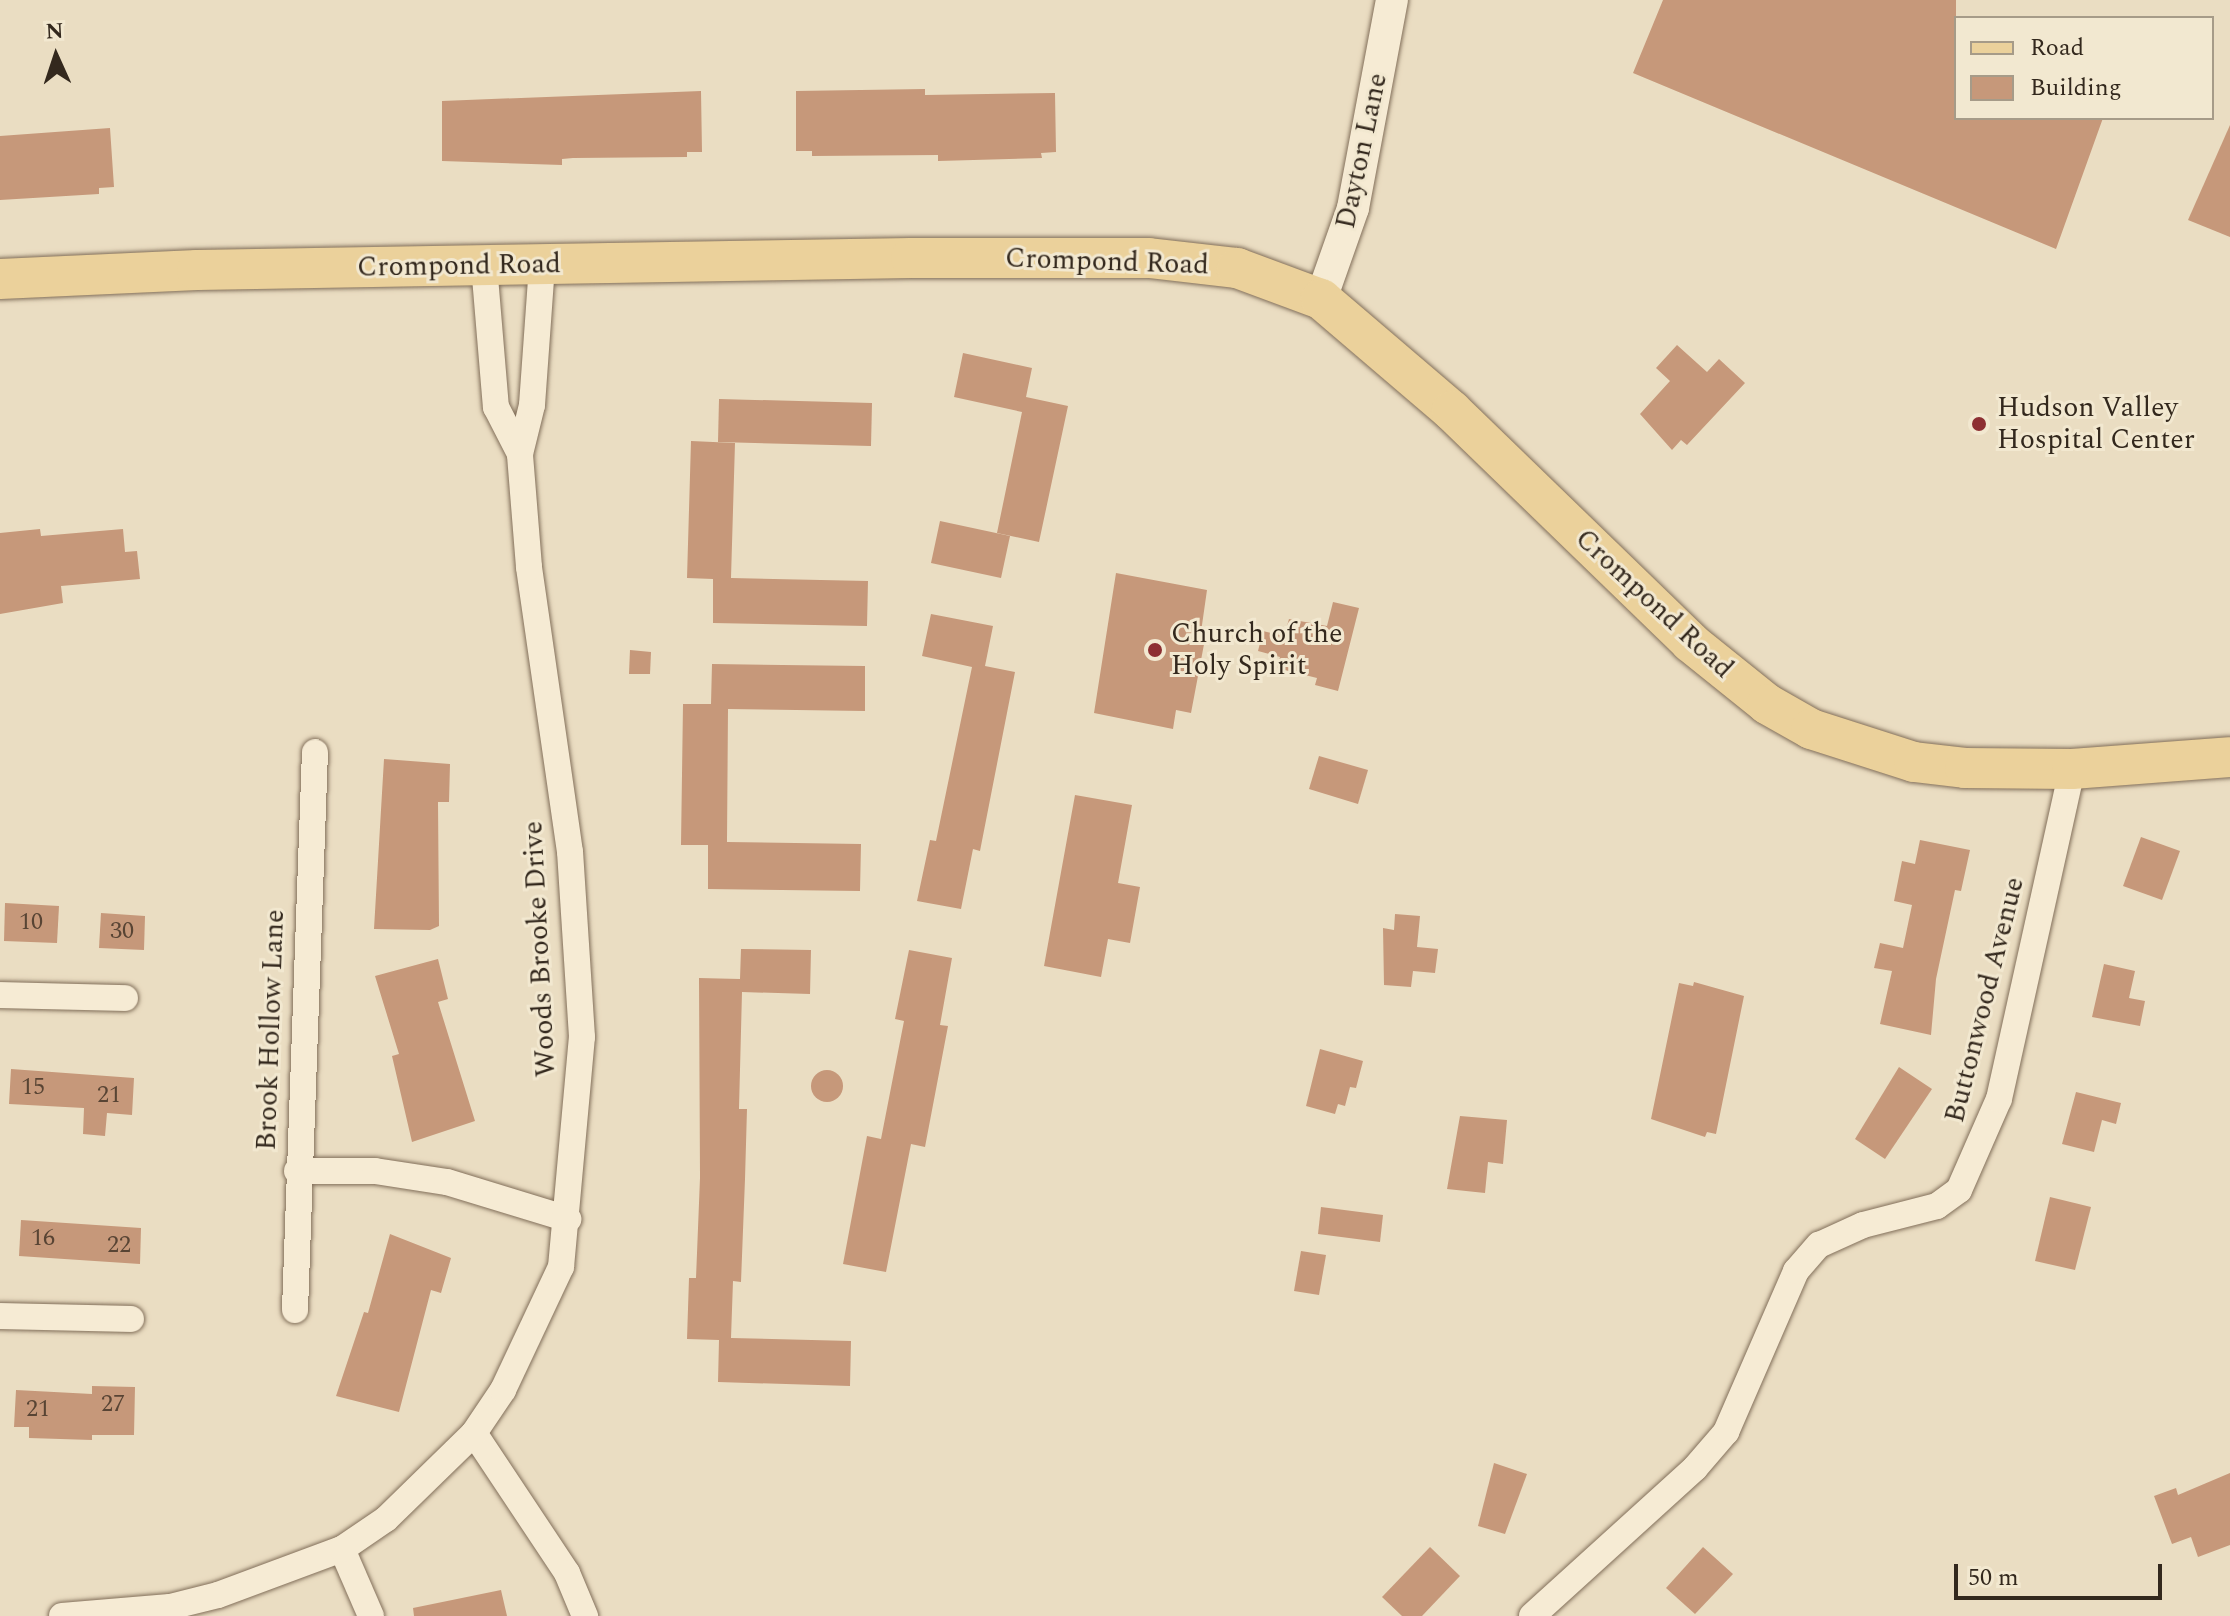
<!DOCTYPE html>
<html>
<head>
<meta charset="utf-8">
<style>
	body { margin:0 }
	#map { position:relative; width:2230px; height:1616px; overflow:hidden; background:#eaddc2; font-family:Spectral,serif }
	div>[style] { position:absolute }
	[style*='--x'] { left:calc(var(--x)*1px); top:calc(var(--y)*1px); width:calc(var(--w)*1px); rotate:calc(var(--a)*1deg) }
	.building>* { inset:0; background:#c6987a }
	.round { border-radius:50% }
	.roads { filter:drop-shadow(0 0 2px #826f5a) drop-shadow(0 0 2px #826f5a) }
	.minor>* { height:26px; margin:-13px; padding:0 13px; transform-origin:13px; border-radius:13px; background:#f6ebd4 }
	.tertiary>* { height:32px; margin:-16px; padding:0 16px; transform-origin:16px; border-radius:16px; background:#f6ebd4 }
	.primary>* { height:40px; margin:-20px; padding:0 20px; transform-origin:20px; border-radius:20px; background:#ebd19b }
	.dots>* { width:22px; height:22px; translate:-50% -50%; box-sizing:border-box; border:4px solid #f2e8d0; border-radius:50% }
	span { translate:-50% -50%; white-space:nowrap; text-align:center; line-height:1.15; -webkit-text-stroke:6px #f2e8d0; paint-order:stroke }
	.number-label { font-size:24px; color:#584434 }
	.number-label span { -webkit-text-stroke-width:0 }
	.street-label { font-size:28px; color:#33281d }
	.poi-label { font-size:28px; color:#33281d }
	.left { translate:0 -50%; text-align:left }
	.legend { position:absolute; left:1954px; top:16px; width:260px; height:104px; box-sizing:border-box; background:#f2e8d0; border:2px solid #a69b88; margin:0; padding:10px 14px; list-style:none; font-size:24px; color:#33281d }
	.legend li { display:flex; align-items:center; gap:16px; height:40px }
	.legend b { width:40px; border:2px solid #a69b88 }
	.north { position:absolute; left:16px; top:16px; width:80px; height:80px; -webkit-text-stroke:6px #f2e8d0; paint-order:stroke; rotate:357deg; font-size:22px; font-weight:700; line-height:32px; text-align:center; color:#33281d }
	.north::after { content:''; display:block; margin:auto; width:28px; height:36px; background:#33281d; clip-path:polygon(50% 0,100% 100%,50% 72%,0 100%) }
	.scale { position:absolute; left:1954px; top:1564px; width:208px; height:36px; box-sizing:border-box; border:4px solid #33281d; border-top:0; padding-left:10px; font-size:24px; line-height:28px; white-space:nowrap; color:#33281d; -webkit-text-stroke:6px #f2e8d0; paint-order:stroke }
</style>
</head>
<body>
<div id="map">
	<div class="building">
		<div style="clip-path:polygon(1663px 0,1956px 0,1956px 118px,2103px 118px,2056px 249px,1633px 73px)"></div>
		<div style="clip-path:polygon(925px 89px,925px 95px,1055px 93px,1056px 152px,1041px 153px,1042px 158px,938px 161px,938px 155px,812px 156px,812px 151px,796px 151px,796px 91px)"></div>
		<div style="clip-path:polygon(701px 91px,702px 152px,687px 152px,687px 157px,573px 158px,562px 159px,562px 165px,442px 161px,442px 101px)"></div>
		<div style="clip-path:polygon(2230px 125px,2230px 237px,2188px 220px)"></div>
		<div style="clip-path:polygon(110px 128px,114px 187px,99px 188px,99px 194px,0 200px,0 136px)"></div>
		<div style="clip-path:polygon(1677px 345px,1707px 372px,1719px 359px,1745px 383px,1687px 445px,1681px 440px,1672px 450px,1640px 414px,1670px 381px,1656px 368px)"></div>
		<div style="clip-path:polygon(963px 353px,1032px 368px,1026px 397px,1068px 406px,1039px 542px,997px 533px,1022px 412px,954px 397px)"></div>
		<div style="clip-path:polygon(719px 399px,872px 403px,871px 446px,718px 442px)"></div>
		<div style="clip-path:polygon(691px 441px,735px 443px,731px 578px,868px 581px,867px 626px,713px 623px,713px 579px,687px 578px)"></div>
		<div style="clip-path:polygon(940px 521px,1010px 536px,1001px 578px,931px 563px)"></div>
		<div style="clip-path:polygon(40px 529px,41px 536px,123px 529px,125px 552px,137px 551px,140px 579px,61px 586px,63px 603px,0 614px,0 533px)"></div>
		<div style="clip-path:polygon(1116px 573px,1207px 590px,1200px 639px,1205px 639px,1191px 713px,1176px 710px,1173px 729px,1094px 713px)"></div>
		<div style="clip-path:polygon(1333px 602px,1359px 608px,1338px 691px,1315px 685px,1317px 678px,1277px 668px,1280px 657px,1258px 651px,1263px 631px,1284px 636px,1289px 619px,1327px 626px)"></div>
		<div style="clip-path:polygon(931px 614px,993px 626px,985px 666px,1015px 672px,980px 851px,973px 849px,961px 909px,917px 901px,930px 840px,936px 841px,972px 667px,922px 656px)"></div>
		<div style="clip-path:polygon(630px 650px,651px 652px,650px 674px,629px 674px)"></div>
		<div style="clip-path:polygon(712px 664px,865px 666px,865px 711px,728px 709px,727px 842px,861px 844px,860px 891px,708px 889px,708px 845px,681px 845px,683px 704px,711px 704px)"></div>
		<div style="clip-path:polygon(1319px 756px,1368px 770px,1358px 804px,1309px 789px)"></div>
		<div style="clip-path:polygon(384px 759px,450px 764px,449px 802px,438px 802px,439px 926px,430px 930px,374px 929px)"></div>
		<div style="clip-path:polygon(1075px 795px,1132px 805px,1118px 883px,1140px 887px,1130px 943px,1108px 939px,1101px 977px,1044px 966px)"></div>
		<div style="clip-path:polygon(2141px 837px,2180px 851px,2162px 900px,2123px 886px)"></div>
		<div style="clip-path:polygon(1920px 840px,1970px 850px,1961px 891px,1955px 890px,1936px 979px,1931px 1035px,1880px 1024px,1892px 971px,1874px 968px,1880px 943px,1903px 948px,1912px 905px,1894px 901px,1902px 861px,1915px 864px)"></div>
		<div style="clip-path:polygon(5px 903px,59px 906px,57px 943px,4px 941px)"></div>
		<div style="clip-path:polygon(101px 913px,145px 916px,144px 950px,99px 948px)"></div>
		<div style="clip-path:polygon(1395px 914px,1420px 916px,1417px 947px,1438px 949px,1435px 973px,1413px 971px,1411px 987px,1384px 985px,1383px 928px,1394px 930px)"></div>
		<div style="clip-path:polygon(741px 949px,811px 950px,810px 994px,742px 992px,739px 1109px,747px 1109px,745px 1179px,741px 1282px,733px 1281px,731px 1338px,851px 1341px,850px 1386px,718px 1382px,719px 1340px,687px 1339px,689px 1278px,696px 1278px,700px 1178px,699px 978px,740px 979px)"></div>
		<div style="clip-path:polygon(909px 950px,952px 958px,940px 1025px,948px 1026px,925px 1147px,911px 1144px,886px 1272px,843px 1264px,867px 1136px,881px 1139px,904px 1021px,895px 1019px)"></div>
		<div style="clip-path:polygon(438px 959px,448px 999px,438px 1002px,475px 1121px,412px 1142px,392px 1056px,399px 1054px,375px 976px)"></div>
		<div style="clip-path:polygon(2104px 964px,2135px 971px,2129px 998px,2145px 1001px,2140px 1026px,2092px 1017px)"></div>
		<div style="clip-path:polygon(1694px 982px,1744px 996px,1716px 1134px,1707px 1132px,1705px 1137px,1651px 1119px,1679px 983px,1693px 986px)"></div>
		<div style="clip-path:polygon(1320px 1049px,1363px 1061px,1356px 1088px,1350px 1087px,1345px 1106px,1338px 1104px,1335px 1114px,1306px 1106px)"></div>
		<div style="clip-path:polygon(1899px 1067px,1932px 1089px,1885px 1159px,1855px 1139px)"></div>
		<div style="clip-path:polygon(11px 1069px,134px 1078px,132px 1115px,107px 1113px,105px 1136px,83px 1134px,84px 1108px,9px 1104px)"></div>
		<div class="round" style="left:811px;top:1070px;width:32px;height:32px"></div>
		<div style="clip-path:polygon(2076px 1092px,2121px 1103px,2116px 1124px,2102px 1120px,2094px 1152px,2062px 1144px)"></div>
		<div style="clip-path:polygon(1460px 1116px,1507px 1120px,1503px 1164px,1488px 1162px,1485px 1193px,1447px 1189px)"></div>
		<div style="clip-path:polygon(2050px 1197px,2091px 1207px,2075px 1270px,2035px 1261px)"></div>
		<div style="clip-path:polygon(1321px 1207px,1383px 1215px,1380px 1242px,1318px 1234px)"></div>
		<div style="clip-path:polygon(21px 1220px,141px 1228px,140px 1264px,19px 1256px)"></div>
		<div style="clip-path:polygon(390px 1234px,451px 1258px,441px 1293px,431px 1290px,399px 1412px,336px 1396px,364px 1312px,368px 1313px)"></div>
		<div style="clip-path:polygon(1301px 1251px,1326px 1255px,1319px 1295px,1294px 1291px)"></div>
		<div style="clip-path:polygon(92px 1386px,135px 1387px,134px 1435px,92px 1435px,92px 1440px,29px 1438px,29px 1427px,14px 1427px,16px 1390px,92px 1394px)"></div>
		<div style="clip-path:polygon(1494px 1463px,1527px 1474px,1505px 1534px,1478px 1526px)"></div>
		<div style="clip-path:polygon(2230px 1473px,2230px 1545px,2198px 1557px,2191px 1537px,2172px 1544px,2154px 1496px,2176px 1488px,2178px 1495px)"></div>
		<div style="clip-path:polygon(1430px 1547px,1460px 1576px,1422px 1616px,1402px 1616px,1382px 1597px)"></div>
		<div style="clip-path:polygon(1703px 1547px,1733px 1574px,1695px 1614px,1666px 1588px)"></div>
		<div style="clip-path:polygon(501px 1590px,507px 1616px,414px 1616px,413px 1608px)"></div>
	</div>
	<div class="roads">
		<div class="minor">
			<div style="--x:484;--y:265;--w:143;--a:85.2"></div>
			<div style="--x:496;--y:407;--w:53;--a:62.9"></div>
			<div style="--x:0;--y:995;--w:125;--a:1.4"></div>
			<div style="--x:297;--y:1171;--w:78;--a:0"></div>
			<div style="--x:375;--y:1171;--w:73;--a:8.7"></div>
			<div style="--x:447;--y:1182;--w:127;--a:17"></div>
			<div style="--x:295;--y:1310;--w:558;--a:-87.95"></div>
			<div style="--x:0;--y:1316;--w:131;--a:1.3"></div>
			<div style="--x:474;--y:1433;--w:168;--a:56.4"></div>
			<div style="--x:567;--y:1573;--w:47;--a:67.3"></div>
			<div style="--x:342;--y:1549;--w:73;--a:66.6"></div>
			<div style="--x:62;--y:1616;--w:108;--a:-4.8"></div>
			<div style="--x:170;--y:1607;--w:49;--a:-14"></div>
			<div style="--x:218;--y:1595;--w:132;--a:-20.4"></div>
			<div style="--x:342;--y:1549;--w:53;--a:-34.3"></div>
			<div style="--x:386;--y:1519;--w:123;--a:-44.3"></div>
			<div style="--x:474;--y:1433;--w:52;--a:-56"></div>
			<div style="--x:503;--y:1390;--w:136;--a:-64.8"></div>
			<div style="--x:561;--y:1267;--w:231;--a:-84.8"></div>
			<div style="--x:582;--y:1037;--w:185;--a:-93.7"></div>
			<div style="--x:570;--y:852;--w:288;--a:-98.2"></div>
			<div style="--x:529;--y:567;--w:113;--a:-94.6"></div>
			<div style="--x:520;--y:454;--w:50;--a:-76.2"></div>
			<div style="--x:532;--y:405;--w:141;--a:-85.9"></div>
			<div style="--x:1532;--y:1616;--w:220;--a:-42.2"></div>
			<div style="--x:1695;--y:1468;--w:48;--a:-49.3"></div>
			<div style="--x:1726;--y:1432;--w:176;--a:-66.5"></div>
			<div style="--x:1796;--y:1271;--w:35;--a:-49"></div>
			<div style="--x:1819;--y:1245;--w:48;--a:-24.4"></div>
			<div style="--x:1863;--y:1225;--w:76;--a:-14.4"></div>
			<div style="--x:1937;--y:1206;--w:27;--a:-36"></div>
			<div style="--x:1959;--y:1190;--w:99;--a:-66.3"></div>
			<div style="--x:1999;--y:1099;--w:338;--a:-77.5"></div>
		</div>
		<div class="tertiary">
			<div style="--x:1321;--y:299;--w:96;--a:-70.6"></div>
			<div style="--x:1353;--y:208;--w:212;--a:-79.4"></div>
		</div>
		<div class="primary">
			<div style="--x:0;--y:279;--w:197;--a:-2.6"></div>
			<div style="--x:197;--y:270;--w:714;--a:-0.96"></div>
			<div style="--x:911;--y:258;--w:238;--a:0"></div>
			<div style="--x:1149;--y:258;--w:89;--a:6.5"></div>
			<div style="--x:1237;--y:268;--w:90;--a:20.3"></div>
			<div style="--x:1321;--y:299;--w:172;--a:40.5"></div>
			<div style="--x:1452;--y:411;--w:332;--a:44.1"></div>
			<div style="--x:1690;--y:642;--w:99;--a:38.8"></div>
			<div style="--x:1767;--y:704;--w:51;--a:29.6"></div>
			<div style="--x:1811;--y:729;--w:108;--a:17.8"></div>
			<div style="--x:1914;--y:762;--w:51;--a:6.7"></div>
			<div style="--x:1965;--y:768;--w:107;--a:0.5"></div>
			<div style="--x:2072;--y:769;--w:158;--a:-4.3"></div>
		</div>
	</div>
	<div class="dots">
		<div style="left:1979px;top:424px;background:#8d2f32"></div>
		<div style="left:1155px;top:650px;background:#8d2f32"></div>
	</div>
	<div class="number-label">
		<span style="left:31px;top:923px">10</span>
		<span style="left:122px;top:932px">30</span>
		<span style="left:33px;top:1088px">15</span>
		<span style="left:109px;top:1096px">21</span>
		<span style="left:43px;top:1239px">16</span>
		<span style="left:119px;top:1246px">22</span>
		<span style="left:113px;top:1405px">27</span>
		<span style="left:38px;top:1410px">21</span>
	</div>
	<div class="street-label">
		<span style="left:1362px;top:151px;rotate:-78deg">Dayton Lane</span>
		<span style="left:1107px;top:262px;rotate:2deg">Crompond Road</span>
		<span style="left:459px;top:266px;rotate:-1deg">Crompond Road</span>
		<span style="left:1654px;top:604px;rotate:43deg">Crompond Road</span>
		<span style="left:540px;top:949px;rotate:-93deg">Woods Brooke Drive</span>
		<span style="left:1985px;top:1000px;rotate:-76deg">Buttonwood Avenue</span>
		<span style="left:271px;top:1030px;rotate:-88deg">Brook Hollow Lane</span>
	</div>
	<div class="poi-label">
		<span class="left" style="left:1997px;top:424px">Hudson Valley<br>Hospital Center</span>
		<span class="left" style="left:1171px;top:650px">Church of the<br>Holy Spirit</span>
	</div>
	<ul class="legend">
	<li><b style="height:10px;background:#ebd19b"></b>Road</li>
	<li><b style="height:22px;background:#c6987a"></b>Building</li>
	</ul>
	<div class="north">N</div>
	<div class="scale">50 m</div>
</div>
</body>
</html>
